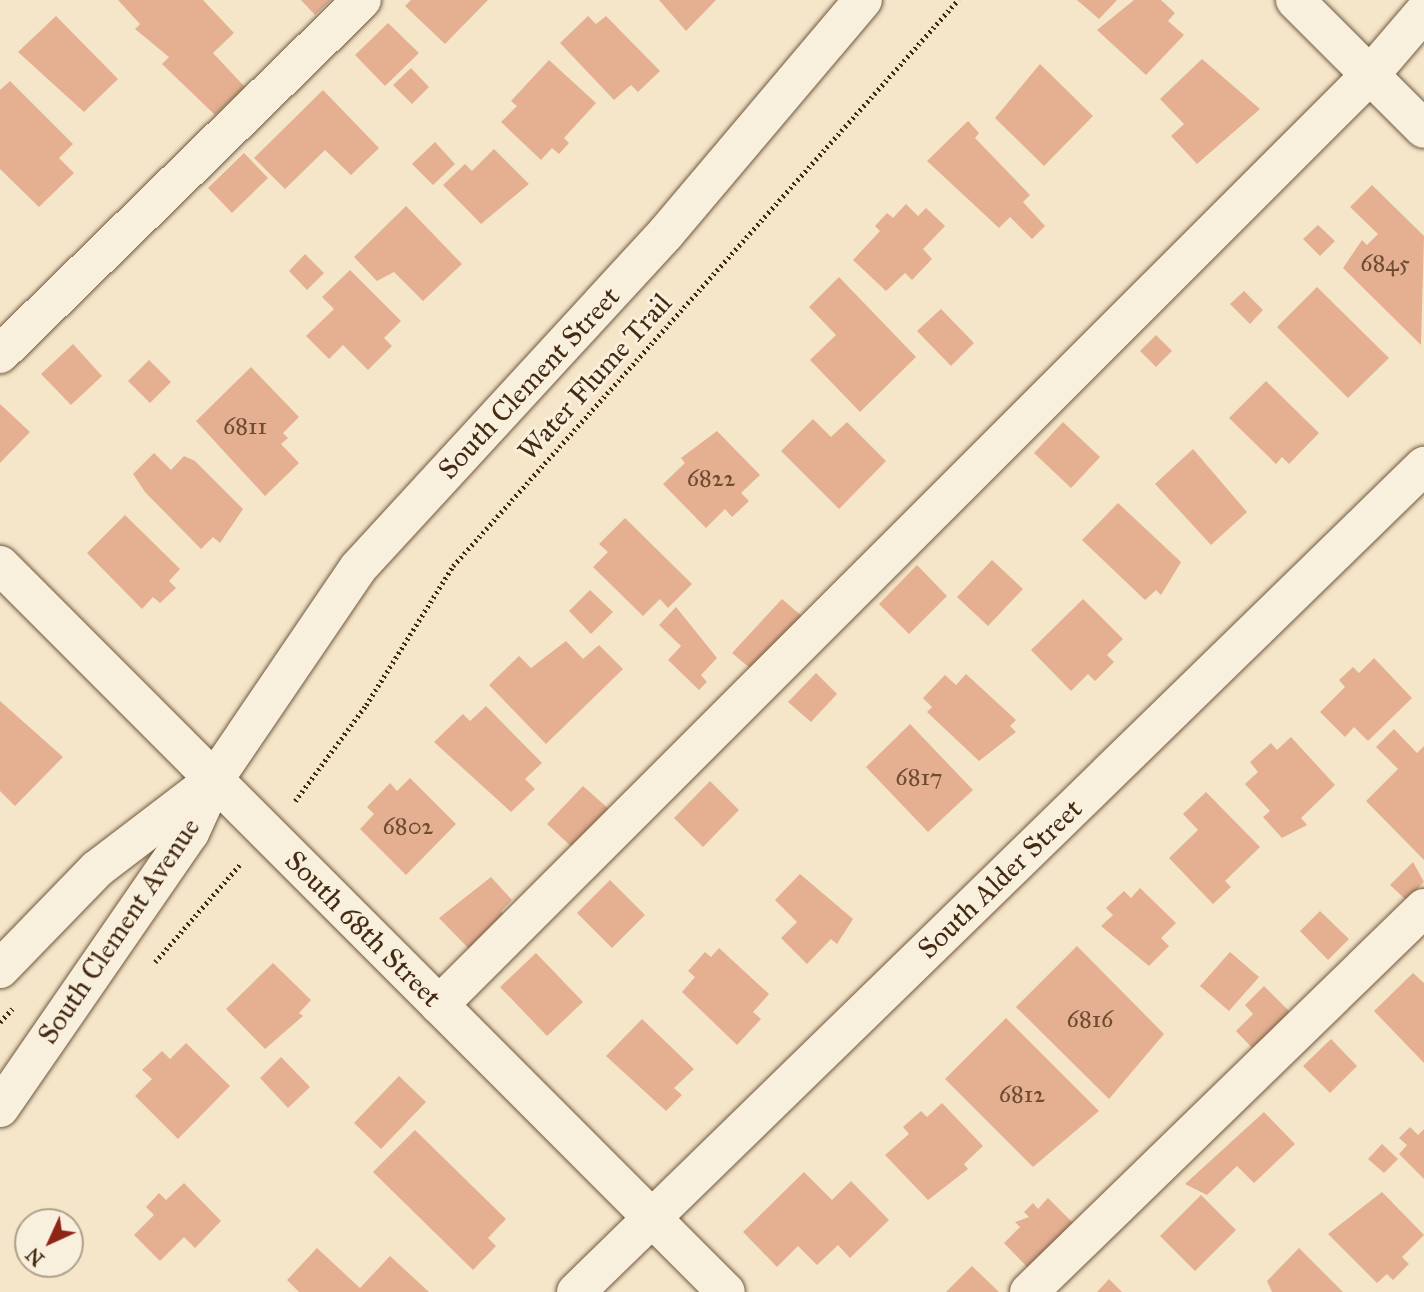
<!DOCTYPE html>
<html>
<head>
<meta charset="utf-8">
<style>
	body { margin:0 }
	#map { position:relative; width:1424px; height:1292px; overflow:hidden; background:#f5e6c9; font-family:"IM FELL Great Primer",serif }
	div>[style] { position:absolute }
	[style*='--x'] { left:calc(var(--x)*1px); top:calc(var(--y)*1px); width:calc(var(--w)*1px); rotate:calc(var(--a)*1deg) }
	.building>* { inset:0; background:#e4b091 }
	.path>* { height:4.5px; margin-top:-2.25px; transform-origin:0; background:repeating-linear-gradient(90deg,#452a12 0 2px,transparent 0 5.5px) }
	.roads { filter:drop-shadow(0 0 2px #715940) drop-shadow(0 0 2px #715940) }
	.minor>* { height:38px; margin:-19px; padding:0 19px; transform-origin:19px; border-radius:19px; background:#f8efdc }
	span { translate:-50% -50%; white-space:nowrap; text-align:center; line-height:1.15; -webkit-text-stroke:6px #f8efdc; paint-order:stroke }
	.number-label { font-size:24px; color:#6d4c32 }
	.number-label span { -webkit-text-stroke-width:0 }
	.street-label { font-size:28px; color:#452a12 }
	.north { position:absolute; left:14px; top:1208px; width:70px; height:70px; box-sizing:border-box; background:#f8efdc; border:2px solid #b0a08b; border-radius:50%; rotate:225deg; font-size:19px; font-weight:700; line-height:28px; text-align:center; color:#452a12 }
	.north::after { content:''; display:block; margin:auto; width:24px; height:32px; background:#8f2418; clip-path:polygon(50% 0,100% 100%,50% 72%,0 100%) }
</style>
</head>
<body>
<div id="map">
	<div class="building">
		<div style="clip-path:polygon(118px 0,203px 0,234px 33px,213px 53px,245px 87px,215px 115px,162px 64px,169px 57px,135px 29px,140px 24px)"></div>
		<div style="clip-path:polygon(301px 0,331px 0,315px 15px)"></div>
		<div style="clip-path:polygon(411px 0,488px 0,445px 44px,405px 6px)"></div>
		<div style="clip-path:polygon(659px 0,716px 0,686px 31px)"></div>
		<div style="clip-path:polygon(1077px 0,1117px 0,1099px 19px)"></div>
		<div style="clip-path:polygon(1134px 0,1161px 0,1175px 13px,1168px 21px,1184px 35px,1146px 75px,1097px 30px)"></div>
		<div style="clip-path:polygon(56px 16px,118px 79px,84px 112px,18px 52px)"></div>
		<div style="clip-path:polygon(588px 16px,596px 24px,606px 16px,660px 71px,638px 92px,631px 85px,614px 100px,560px 43px)"></div>
		<div style="clip-path:polygon(388px 23px,419px 53px,385px 86px,355px 55px)"></div>
		<div style="clip-path:polygon(1202px 59px,1260px 109px,1197px 164px,1171px 136px,1184px 124px,1160px 99px)"></div>
		<div style="clip-path:polygon(549px 60px,596px 103px,564px 138px,569px 143px,559px 154px,552px 148px,541px 160px,501px 122px,517px 106px,511px 101px)"></div>
		<div style="clip-path:polygon(1040px 64px,1093px 116px,1044px 166px,995px 118px)"></div>
		<div style="clip-path:polygon(411px 68px,429px 87px,412px 104px,393px 85px)"></div>
		<div style="clip-path:polygon(10px 81px,73px 144px,59px 158px,74px 173px,39px 207px,0 169px,0 90px)"></div>
		<div style="clip-path:polygon(323px 90px,379px 148px,351px 175px,325px 150px,285px 189px,254px 158px)"></div>
		<div style="clip-path:polygon(968px 121px,979px 133px,975px 138px,1030px 195px,1023px 202px,1045px 226px,1032px 239px,1010px 217px,999px 228px,927px 161px)"></div>
		<div style="clip-path:polygon(435px 142px,455px 164px,433px 185px,412px 164px)"></div>
		<div style="clip-path:polygon(494px 149px,529px 184px,481px 224px,443px 185px,465px 164px,472px 171px)"></div>
		<div style="clip-path:polygon(244px 153px,268px 178px,232px 213px,208px 188px)"></div>
		<div style="clip-path:polygon(1372px 185px,1424px 236px,1421px 345px,1343px 268px,1362px 240px,1367px 245px,1378px 234px,1350px 207px)"></div>
		<div style="clip-path:polygon(906px 204px,918px 216px,926px 208px,945px 226px,923px 249px,932px 259px,912px 280px,905px 273px,886px 291px,853px 260px,880px 231px,875px 226px,887px 213px,893px 218px)"></div>
		<div style="clip-path:polygon(406px 206px,462px 264px,423px 301px,394px 272px,377px 281px,354px 257px)"></div>
		<div style="clip-path:polygon(1318px 225px,1335px 241px,1320px 256px,1303px 239px)"></div>
		<div style="clip-path:polygon(305px 254px,324px 273px,307px 290px,289px 271px)"></div>
		<div style="clip-path:polygon(350px 270px,401px 321px,384px 338px,392px 346px,368px 370px,343px 345px,329px 359px,306px 336px,334px 309px,322px 297px)"></div>
		<div style="clip-path:polygon(839px 277px,916px 357px,860px 412px,810px 360px,836px 335px,809px 307px)"></div>
		<div style="clip-path:polygon(1317px 287px,1389px 358px,1348px 398px,1277px 327px)"></div>
		<div style="clip-path:polygon(1244px 291px,1263px 310px,1250px 324px,1230px 304px)"></div>
		<div style="clip-path:polygon(941px 309px,974px 343px,951px 366px,917px 331px)"></div>
		<div style="clip-path:polygon(1156px 335px,1172px 351px,1156px 367px,1140px 351px)"></div>
		<div style="clip-path:polygon(73px 344px,102px 376px,71px 405px,41px 374px)"></div>
		<div style="clip-path:polygon(149px 360px,171px 382px,150px 403px,128px 381px)"></div>
		<div style="clip-path:polygon(251px 367px,299px 417px,283px 433px,288px 438px,281px 444px,299px 463px,265px 496px,196px 421px)"></div>
		<div style="clip-path:polygon(1266px 381px,1319px 433px,1289px 464px,1282px 457px,1276px 464px,1229px 418px)"></div>
		<div style="clip-path:polygon(0 404px,30px 432px,0 463px)"></div>
		<div style="clip-path:polygon(813px 419px,831px 437px,847px 422px,886px 461px,839px 509px,781px 451px)"></div>
		<div style="clip-path:polygon(1063px 422px,1100px 457px,1071px 488px,1034px 453px)"></div>
		<div style="clip-path:polygon(717px 431px,760px 475px,741px 493px,749px 501px,732px 517px,725px 509px,706px 528px,663px 484px,685px 463px,681px 458px)"></div>
		<div style="clip-path:polygon(1193px 449px,1247px 512px,1211px 545px,1155px 484px)"></div>
		<div style="clip-path:polygon(154px 453px,171px 470px,184px 456px,195px 461px,243px 509px,220px 543px,213px 537px,201px 549px,145px 492px,133px 474px)"></div>
		<div style="clip-path:polygon(1118px 503px,1181px 562px,1161px 595px,1156px 590px,1145px 600px,1082px 540px)"></div>
		<div style="clip-path:polygon(125px 515px,180px 569px,169px 581px,176px 588px,160px 603px,153px 597px,142px 609px,87px 553px)"></div>
		<div style="clip-path:polygon(625px 518px,692px 584px,668px 608px,660px 599px,643px 616px,593px 567px,608px 552px,599px 544px)"></div>
		<div style="clip-path:polygon(992px 560px,1023px 589px,988px 626px,957px 597px)"></div>
		<div style="clip-path:polygon(917px 565px,947px 596px,909px 634px,879px 604px)"></div>
		<div style="clip-path:polygon(590px 590px,613px 612px,591px 634px,569px 611px)"></div>
		<div style="clip-path:polygon(782px 599px,804px 618px,757px 674px,732px 653px)"></div>
		<div style="clip-path:polygon(1083px 599px,1123px 639px,1107px 655px,1114px 662px,1095px 681px,1088px 674px,1071px 691px,1031px 650px)"></div>
		<div style="clip-path:polygon(676px 607px,717px 658px,701px 675px,707px 682px,699px 690px,668px 660px,681px 646px,659px 625px)"></div>
		<div style="clip-path:polygon(566px 641px,583px 659px,599px 645px,623px 669px,546px 744px,489px 685px,519px 656px,531px 668px)"></div>
		<div style="clip-path:polygon(1374px 658px,1412px 698px,1368px 741px,1354px 727px,1345px 737px,1320px 712px,1345px 687px,1339px 680px,1353px 667px,1359px 673px)"></div>
		<div style="clip-path:polygon(816px 673px,837px 694px,811px 722px,788px 702px)"></div>
		<div style="clip-path:polygon(966px 674px,1016px 720px,1010px 726px,1016px 732px,979px 761px,927px 712px,932px 707px,923px 698px,945px 675px,956px 685px)"></div>
		<div style="clip-path:polygon(0 701px,63px 757px,15px 806px,0 791px)"></div>
		<div style="clip-path:polygon(486px 706px,542px 763px,525px 779px,535px 789px,511px 812px,434px 742px,463px 714px,470px 721px)"></div>
		<div style="clip-path:polygon(910px 724px,973px 790px,928px 832px,866px 767px)"></div>
		<div style="clip-path:polygon(1394px 729px,1417px 753px,1424px 746px,1424px 860px,1366px 801px,1398px 769px,1376px 747px)"></div>
		<div style="clip-path:polygon(1291px 737px,1335px 785px,1301px 818px,1307px 825px,1282px 838px,1263px 817px,1270px 811px,1245px 784px,1258px 772px,1250px 762px,1271px 743px,1277px 750px)"></div>
		<div style="clip-path:polygon(410px 778px,456px 824px,406px 875px,360px 829px,374px 814px,367px 807px,390px 783px,397px 791px)"></div>
		<div style="clip-path:polygon(710px 781px,739px 810px,703px 847px,674px 818px)"></div>
		<div style="clip-path:polygon(583px 786px,611px 811px,575px 850px,547px 824px)"></div>
		<div style="clip-path:polygon(1206px 792px,1260px 847px,1225px 881px,1231px 887px,1213px 904px,1169px 858px,1198px 830px,1183px 814px)"></div>
		<div style="clip-path:polygon(1413px 862px,1424px 882px,1406px 900px,1390px 885px)"></div>
		<div style="clip-path:polygon(800px 874px,853px 919px,837px 944px,831px 939px,807px 964px,781px 938px,797px 922px,775px 900px)"></div>
		<div style="clip-path:polygon(491px 877px,512px 900px,501px 911px,508px 918px,472px 952px,439px 918px)"></div>
		<div style="clip-path:polygon(610px 880px,645px 915px,612px 948px,577px 913px)"></div>
		<div style="clip-path:polygon(1140px 888px,1176px 923px,1161px 938px,1169px 946px,1149px 966px,1101px 926px,1113px 915px,1106px 908px,1124px 891px,1131px 898px)"></div>
		<div style="clip-path:polygon(1320px 911px,1349px 939px,1328px 960px,1300px 931px)"></div>
		<div style="clip-path:polygon(1077px 946px,1164px 1034px,1109px 1099px,1016px 1007px)"></div>
		<div style="clip-path:polygon(719px 948px,769px 994px,753px 1012px,761px 1019px,737px 1045px,682px 992px,695px 977px,688px 971px,705px 952px,711px 957px)"></div>
		<div style="clip-path:polygon(1230px 952px,1259px 977px,1229px 1011px,1200px 986px)"></div>
		<div style="clip-path:polygon(536px 953px,583px 1002px,547px 1036px,500px 987px)"></div>
		<div style="clip-path:polygon(273px 963px,311px 1000px,299px 1013px,303px 1016px,265px 1049px,226px 1009px)"></div>
		<div style="clip-path:polygon(1413px 973px,1424px 983px,1424px 1063px,1374px 1011px)"></div>
		<div style="clip-path:polygon(1264px 986px,1294px 1016px,1257px 1053px,1236px 1031px,1253px 1014px,1245px 1005px)"></div>
		<div style="clip-path:polygon(1006px 1018px,1099px 1111px,1033px 1167px,945px 1079px)"></div>
		<div style="clip-path:polygon(642px 1019px,694px 1069px,674px 1088px,682px 1095px,666px 1111px,606px 1056px)"></div>
		<div style="clip-path:polygon(1331px 1039px,1357px 1066px,1330px 1093px,1303px 1066px)"></div>
		<div style="clip-path:polygon(186px 1043px,230px 1086px,178px 1139px,135px 1096px,152px 1079px,142px 1070px,162px 1051px,170px 1059px)"></div>
		<div style="clip-path:polygon(281px 1057px,310px 1087px,288px 1108px,260px 1078px)"></div>
		<div style="clip-path:polygon(399px 1076px,426px 1102px,381px 1149px,354px 1123px)"></div>
		<div style="clip-path:polygon(942px 1103px,983px 1146px,964px 1164px,968px 1169px,928px 1200px,885px 1155px,909px 1134px,903px 1127px,921px 1111px,927px 1117px)"></div>
		<div style="clip-path:polygon(1264px 1112px,1295px 1144px,1254px 1183px,1237px 1166px,1207px 1195px,1185px 1184px)"></div>
		<div style="clip-path:polygon(1410px 1127px,1418px 1135px,1424px 1129px,1424px 1179px,1399px 1154px,1407px 1145px,1399px 1138px)"></div>
		<div style="clip-path:polygon(415px 1130px,506px 1219px,488px 1238px,496px 1246px,473px 1270px,373px 1172px)"></div>
		<div style="clip-path:polygon(1382px 1144px,1398px 1159px,1384px 1173px,1368px 1159px)"></div>
		<div style="clip-path:polygon(804px 1172px,832px 1200px,851px 1181px,889px 1220px,850px 1258px,838px 1245px,817px 1265px,798px 1246px,777px 1267px,743px 1232px)"></div>
		<div style="clip-path:polygon(184px 1183px,221px 1221px,195px 1248px,184px 1237px,160px 1261px,134px 1235px,154px 1215px,146px 1207px,159px 1193px,166px 1200px)"></div>
		<div style="clip-path:polygon(1382px 1192px,1424px 1235px,1402px 1257px,1409px 1264px,1393px 1280px,1387px 1274px,1377px 1283px,1328px 1234px)"></div>
		<div style="clip-path:polygon(1201px 1195px,1236px 1230px,1195px 1271px,1160px 1236px)"></div>
		<div style="clip-path:polygon(1048px 1198px,1078px 1228px,1033px 1273px,1004px 1243px,1020px 1227px,1015px 1222px,1029px 1217px,1024px 1212px,1033px 1203px,1038px 1209px)"></div>
		<div style="clip-path:polygon(317px 1248px,360px 1288px,390px 1256px,429px 1292px,299px 1292px,287px 1280px)"></div>
		<div style="clip-path:polygon(1299px 1248px,1343px 1292px,1272px 1292px,1267px 1281px)"></div>
		<div style="clip-path:polygon(972px 1266px,999px 1292px,946px 1292px)"></div>
		<div style="clip-path:polygon(1109px 1279px,1122px 1292px,1097px 1292px)"></div>
	</div>
	<div class="path">
		<div style="--x:295;--y:801;--w:119;--a:-53.5"></div>
		<div style="--x:366;--y:705;--w:164;--a:-58"></div>
		<div style="--x:453;--y:566;--w:759;--a:-48.26"></div>
		<div style="--x:155;--y:962;--w:131;--a:-49"></div>
		<div style="--x:0;--y:1022;--w:18;--a:-47"></div>
	</div>
	<div class="roads">
		<div class="minor">
			<div style="--x:1295;--y:0;--w:182;--a:45"></div>
			<div style="--x:0;--y:354;--w:506;--a:-44.36"></div>
			<div style="--x:0;--y:565;--w:1027;--a:45.04"></div>
			<div style="--x:0;--y:969;--w:139;--a:-45.9"></div>
			<div style="--x:97;--y:869;--w:147;--a:-37.3"></div>
			<div style="--x:439;--y:1005;--w:1316;--a:-44.97"></div>
			<div style="--x:1370;--y:75;--w:83;--a:-49.4"></div>
			<div style="--x:0;--y:1108;--w:334;--a:-55.4"></div>
			<div style="--x:190;--y:833;--w:58;--a:-65.6"></div>
			<div style="--x:214;--y:780;--w:256;--a:-55.8"></div>
			<div style="--x:358;--y:568;--w:455;--a:-47.4"></div>
			<div style="--x:666;--y:233;--w:305;--a:-49.8"></div>
			<div style="--x:576;--y:1292;--w:1184;--a:-44.25"></div>
			<div style="--x:1029;--y:1292;--w:551;--a:-44.19"></div>
		</div>
	</div>
	<div class="number-label">
		<span style="left:1385px;top:264px">6845</span>
		<span style="left:245px;top:427px">6811</span>
		<span style="left:711px;top:479px">6822</span>
		<span style="left:919px;top:778px">6817</span>
		<span style="left:408px;top:827px">6802</span>
		<span style="left:1090px;top:1020px">6816</span>
		<span style="left:1022px;top:1095px">6812</span>
	</div>
	<div class="street-label">
		<span style="left:595px;top:377px;rotate:-48deg">Water Flume Trail</span>
		<span style="left:529px;top:383px;rotate:-47deg">South Clement Street</span>
		<span style="left:1000px;top:879px;rotate:-44deg">South Alder Street</span>
		<span style="left:363px;top:929px;rotate:45deg">South 68th Street</span>
		<span style="left:119px;top:931px;rotate:-56deg">South Clement Avenue</span>
	</div>
	<div class="north">N</div>
</div>
</body>
</html>
